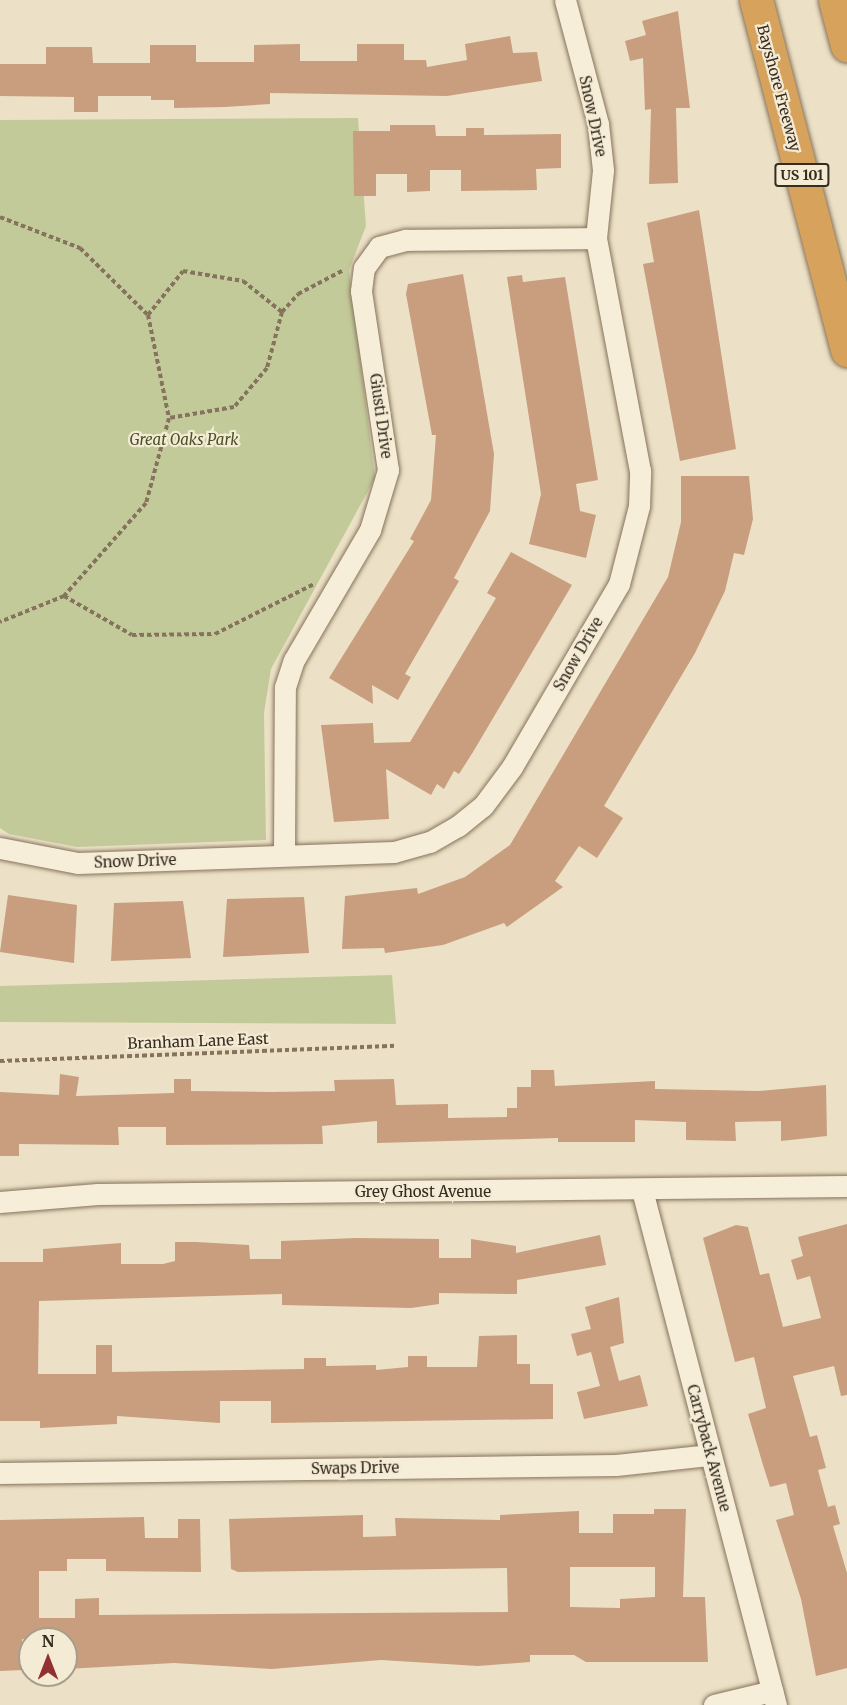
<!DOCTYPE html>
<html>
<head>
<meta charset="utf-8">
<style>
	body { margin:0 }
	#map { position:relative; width:847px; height:1705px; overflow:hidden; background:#ece1c6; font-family:Merriweather,serif }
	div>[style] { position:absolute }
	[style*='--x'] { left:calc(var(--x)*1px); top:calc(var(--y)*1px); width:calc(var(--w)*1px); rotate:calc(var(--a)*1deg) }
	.green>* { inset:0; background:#c3ca9a }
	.building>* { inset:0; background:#c89e7e }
	.path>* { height:4px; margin-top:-2px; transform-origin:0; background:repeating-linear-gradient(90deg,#86735d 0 4.5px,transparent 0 7.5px) }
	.roads { filter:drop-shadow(0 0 2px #86735d) drop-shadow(0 0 2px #86735d) }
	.minor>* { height:21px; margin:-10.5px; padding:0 10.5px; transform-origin:10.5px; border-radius:10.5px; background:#f7eed9 }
	.motorway>* { height:33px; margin:-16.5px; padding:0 16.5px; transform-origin:16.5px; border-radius:16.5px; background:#d6a25c }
	span { translate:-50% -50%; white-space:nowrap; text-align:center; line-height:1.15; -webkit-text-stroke:4.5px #f4ebd5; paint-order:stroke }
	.shield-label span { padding:2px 4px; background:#f4ebd5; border:2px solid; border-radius:4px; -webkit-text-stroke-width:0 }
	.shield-label { font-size:14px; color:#372b20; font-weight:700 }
	.street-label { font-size:15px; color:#372b20 }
	.park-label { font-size:15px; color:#475227; font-style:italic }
	.north { position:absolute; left:18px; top:1627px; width:60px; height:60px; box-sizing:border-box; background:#f4ebd5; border:2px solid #a89e8d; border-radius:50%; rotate:0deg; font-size:16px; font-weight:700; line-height:24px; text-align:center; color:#372b20 }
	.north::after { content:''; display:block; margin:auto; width:21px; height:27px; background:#923130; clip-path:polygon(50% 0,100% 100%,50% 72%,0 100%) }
</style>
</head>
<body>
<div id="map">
	<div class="green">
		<div style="clip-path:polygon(358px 118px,366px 226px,349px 270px,375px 478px,271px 669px,264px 713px,266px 840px,77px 847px,9px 834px,0 828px,0 120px)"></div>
		<div style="clip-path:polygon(392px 975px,396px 1024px,0 1022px,0 986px)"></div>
	</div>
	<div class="building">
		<div style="clip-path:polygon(678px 11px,690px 108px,676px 108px,678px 183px,649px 184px,651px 109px,645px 110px,643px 58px,630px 61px,625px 41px,646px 35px,642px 21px)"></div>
		<div style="clip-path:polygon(510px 36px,513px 53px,537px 52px,542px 81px,447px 96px,270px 93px,270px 104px,225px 107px,174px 108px,174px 100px,151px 100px,151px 96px,98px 96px,98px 112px,74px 112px,74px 97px,0 96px,0 64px,46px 64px,46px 47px,92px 47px,93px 63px,150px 63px,150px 45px,196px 45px,196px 62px,254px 62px,254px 45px,300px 44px,300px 61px,357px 61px,357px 44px,404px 44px,404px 60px,426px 60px,427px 67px,467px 60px,465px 44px)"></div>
		<div style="clip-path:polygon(390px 125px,435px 125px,436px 136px,466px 136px,466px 128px,484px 128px,484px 135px,561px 134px,561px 168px,536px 169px,537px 190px,461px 191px,461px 170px,430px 170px,430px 191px,407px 192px,407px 174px,376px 174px,376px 196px,354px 196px,353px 131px,390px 131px)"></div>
		<div style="clip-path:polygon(699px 210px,736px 449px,680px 461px,643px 264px,654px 262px,647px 223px)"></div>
		<div style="clip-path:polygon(463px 274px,494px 454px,490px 511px,454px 578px,459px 581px,405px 674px,411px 677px,398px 700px,372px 685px,373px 704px,329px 678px,414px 541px,410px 539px,431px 500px,436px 435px,432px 435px,406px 294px,408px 284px)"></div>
		<div style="clip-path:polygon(522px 275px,523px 282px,565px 277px,598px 480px,576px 484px,580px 511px,596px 515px,586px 558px,529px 544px,541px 494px,507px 277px)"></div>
		<div style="clip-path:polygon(681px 476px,749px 476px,753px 519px,744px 555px,734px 553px,725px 591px,695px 653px,604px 806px,623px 818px,597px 858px,579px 846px,555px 881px,563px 887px,507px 927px,504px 923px,443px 945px,385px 953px,384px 948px,342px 949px,345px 896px,417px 888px,418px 894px,465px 877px,510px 845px,668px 577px,681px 522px)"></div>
		<div style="clip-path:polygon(511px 552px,572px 585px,473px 752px,459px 774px,454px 771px,444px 789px,437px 784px,431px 795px,386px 769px,389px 819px,334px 822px,321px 725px,373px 723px,374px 743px,410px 742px,496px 598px,487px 593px)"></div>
		<div style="clip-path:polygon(8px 895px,77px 905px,74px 963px,0 952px)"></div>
		<div style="clip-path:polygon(304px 897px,309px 953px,223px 957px,227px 899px)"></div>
		<div style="clip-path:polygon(183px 901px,191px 958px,111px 961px,114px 903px)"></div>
		<div style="clip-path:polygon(531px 1070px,554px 1070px,555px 1086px,655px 1081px,655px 1089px,759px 1091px,826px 1085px,827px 1136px,781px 1141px,781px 1121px,735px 1122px,736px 1141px,686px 1140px,686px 1122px,635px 1120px,635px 1142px,558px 1142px,558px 1138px,377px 1143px,377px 1121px,322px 1126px,323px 1144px,166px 1145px,166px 1127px,118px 1127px,119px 1145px,19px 1144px,19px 1156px,0 1156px,0 1092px,59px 1095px,60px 1074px,79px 1077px,76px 1096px,174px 1093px,174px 1079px,191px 1079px,191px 1091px,271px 1092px,335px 1091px,334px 1080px,394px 1079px,396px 1105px,448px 1104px,448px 1118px,507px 1117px,507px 1108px,517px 1108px,517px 1087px,531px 1087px)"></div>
		<div style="clip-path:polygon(847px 1224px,847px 1395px,841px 1396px,834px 1366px,793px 1376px,810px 1437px,817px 1435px,826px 1468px,818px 1470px,828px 1507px,835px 1505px,840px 1524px,833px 1526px,847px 1573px,847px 1668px,816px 1676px,801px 1599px,776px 1520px,794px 1515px,786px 1483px,770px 1487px,763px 1465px,748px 1414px,766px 1408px,754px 1357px,735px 1362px,703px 1238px,736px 1225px,748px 1227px,760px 1275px,769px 1273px,783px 1327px,821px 1318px,810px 1276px,797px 1280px,791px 1260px,803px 1256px,798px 1237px)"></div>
		<div style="clip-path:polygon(600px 1235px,606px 1265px,517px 1280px,517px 1294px,439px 1293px,439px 1304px,411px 1308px,282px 1305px,282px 1294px,39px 1301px,38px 1374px,96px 1374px,96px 1345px,112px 1345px,112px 1372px,304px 1369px,304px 1358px,326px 1358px,326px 1366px,376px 1365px,376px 1370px,408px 1367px,408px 1356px,427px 1356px,427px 1367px,477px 1367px,479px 1336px,517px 1335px,517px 1364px,530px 1364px,530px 1384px,553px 1384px,553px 1419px,271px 1423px,271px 1401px,220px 1401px,220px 1423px,117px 1416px,117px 1424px,40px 1428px,40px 1421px,0 1421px,0 1262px,43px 1262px,43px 1249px,121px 1243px,121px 1264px,163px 1264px,175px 1261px,175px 1242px,196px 1242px,249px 1245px,250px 1259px,281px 1259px,281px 1241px,356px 1238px,439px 1239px,439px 1258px,471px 1258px,471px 1239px,516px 1246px,516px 1253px)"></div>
		<div style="clip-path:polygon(619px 1297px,624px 1343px,610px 1347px,619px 1381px,640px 1375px,648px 1406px,584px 1419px,577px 1392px,600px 1386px,591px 1352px,577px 1356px,571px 1334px,591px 1329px,585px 1307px)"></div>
		<div style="clip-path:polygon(evenodd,654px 1509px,686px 1509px,683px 1597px,705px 1597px,708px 1662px,586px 1662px,574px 1655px,530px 1655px,530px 1662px,478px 1666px,381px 1660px,272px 1669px,174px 1663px,66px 1669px,66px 1639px,22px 1639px,23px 1670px,0 1671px,0 1520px,144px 1517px,145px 1538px,178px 1538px,178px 1519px,200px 1519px,201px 1572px,106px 1571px,106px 1559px,67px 1559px,67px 1571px,39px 1571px,39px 1618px,75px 1618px,75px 1599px,99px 1598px,99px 1615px,508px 1612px,507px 1568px,238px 1572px,231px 1569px,229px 1519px,363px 1515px,363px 1537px,396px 1536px,395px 1518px,500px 1520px,500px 1515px,579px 1511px,579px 1533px,613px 1533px,613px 1514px,654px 1514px,654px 1509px,570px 1567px,655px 1567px,655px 1597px,620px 1599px,620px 1608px,570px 1607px,570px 1567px)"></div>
	</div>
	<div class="path">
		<div style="--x:0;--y:217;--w:86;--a:21.2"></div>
		<div style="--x:80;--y:248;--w:95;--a:44.6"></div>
		<div style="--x:148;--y:315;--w:105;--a:78.5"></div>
		<div style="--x:169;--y:418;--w:88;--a:105.1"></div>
		<div style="--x:146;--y:503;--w:124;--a:131.4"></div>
		<div style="--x:64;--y:596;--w:69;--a:157.9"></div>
		<div style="--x:282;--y:312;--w:24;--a:-48"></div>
		<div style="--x:298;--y:294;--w:50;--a:-27.6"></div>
		<div style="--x:148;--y:315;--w:56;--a:-51.5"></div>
		<div style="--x:183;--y:271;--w:61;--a:9.5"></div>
		<div style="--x:243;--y:281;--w:50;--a:38.5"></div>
		<div style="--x:282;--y:312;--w:58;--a:105"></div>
		<div style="--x:267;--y:368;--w:51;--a:130.2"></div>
		<div style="--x:234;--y:407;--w:66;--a:170.4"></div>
		<div style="--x:64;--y:596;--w:78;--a:29.8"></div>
		<div style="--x:132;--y:635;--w:83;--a:-0.7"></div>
		<div style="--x:215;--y:634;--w:111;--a:-26.8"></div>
		<div style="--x:0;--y:1061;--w:396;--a:-2.2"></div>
	</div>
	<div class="roads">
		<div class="minor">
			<div style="--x:0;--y:848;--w:79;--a:10.9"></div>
			<div style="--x:78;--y:863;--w:316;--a:-2"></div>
			<div style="--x:394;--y:852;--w:37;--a:-16"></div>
			<div style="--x:430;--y:842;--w:32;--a:-30"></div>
			<div style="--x:458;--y:826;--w:32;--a:-39"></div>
			<div style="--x:483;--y:806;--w:49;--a:-53.4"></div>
			<div style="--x:512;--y:767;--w:212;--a:-59.7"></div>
			<div style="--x:619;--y:584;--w:81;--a:-75.6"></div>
			<div style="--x:639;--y:506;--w:35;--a:-88"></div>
			<div style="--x:640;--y:471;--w:237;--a:-100.7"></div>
			<div style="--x:596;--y:238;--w:68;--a:-84.1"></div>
			<div style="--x:603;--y:170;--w:46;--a:-96.2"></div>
			<div style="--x:598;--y:124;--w:128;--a:-104.9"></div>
			<div style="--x:284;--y:855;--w:168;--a:-89.7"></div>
			<div style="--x:285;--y:687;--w:28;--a:-72"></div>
			<div style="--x:294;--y:660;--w:151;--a:-59.7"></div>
			<div style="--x:370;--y:530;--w:63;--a:-73.3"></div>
			<div style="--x:388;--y:470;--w:181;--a:-98.6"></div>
			<div style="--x:361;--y:291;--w:23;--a:-83"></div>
			<div style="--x:364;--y:268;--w:26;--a:-54"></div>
			<div style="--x:379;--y:247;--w:28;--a:-15"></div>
			<div style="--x:406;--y:240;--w:190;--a:-0.6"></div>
			<div style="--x:642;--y:1190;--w:532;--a:75.42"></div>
			<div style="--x:0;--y:1202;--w:98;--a:-4.7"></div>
			<div style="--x:98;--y:1194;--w:749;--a:-0.61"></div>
			<div style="--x:0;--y:1473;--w:616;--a:-0.74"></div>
			<div style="--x:616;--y:1465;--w:95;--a:-6.1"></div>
			<div style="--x:714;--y:1705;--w:60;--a:-13.6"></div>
		</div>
		<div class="motorway">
			<div style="--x:756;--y:0;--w:362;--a:75.4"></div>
			<div style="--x:835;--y:0;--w:47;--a:75.1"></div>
		</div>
	</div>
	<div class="shield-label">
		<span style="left:802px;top:175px">US 101</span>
	</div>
	<div class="street-label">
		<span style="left:779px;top:88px;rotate:75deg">Bayshore Freeway</span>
		<span style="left:593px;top:116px;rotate:78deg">Snow Drive</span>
		<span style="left:381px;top:416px;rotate:82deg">Giusti Drive</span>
		<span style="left:578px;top:654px;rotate:-60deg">Snow Drive</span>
		<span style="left:135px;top:861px;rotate:-2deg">Snow Drive</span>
		<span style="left:198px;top:1041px;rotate:-2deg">Branham Lane East</span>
		<span style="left:423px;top:1192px">Grey Ghost Avenue</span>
		<span style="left:709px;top:1448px;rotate:75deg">Carryback Avenue</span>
		<span style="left:355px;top:1468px;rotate:-1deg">Swaps Drive</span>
	</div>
	<div class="park-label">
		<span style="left:184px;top:440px">Great Oaks Park</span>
	</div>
	<div class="north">N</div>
</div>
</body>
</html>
